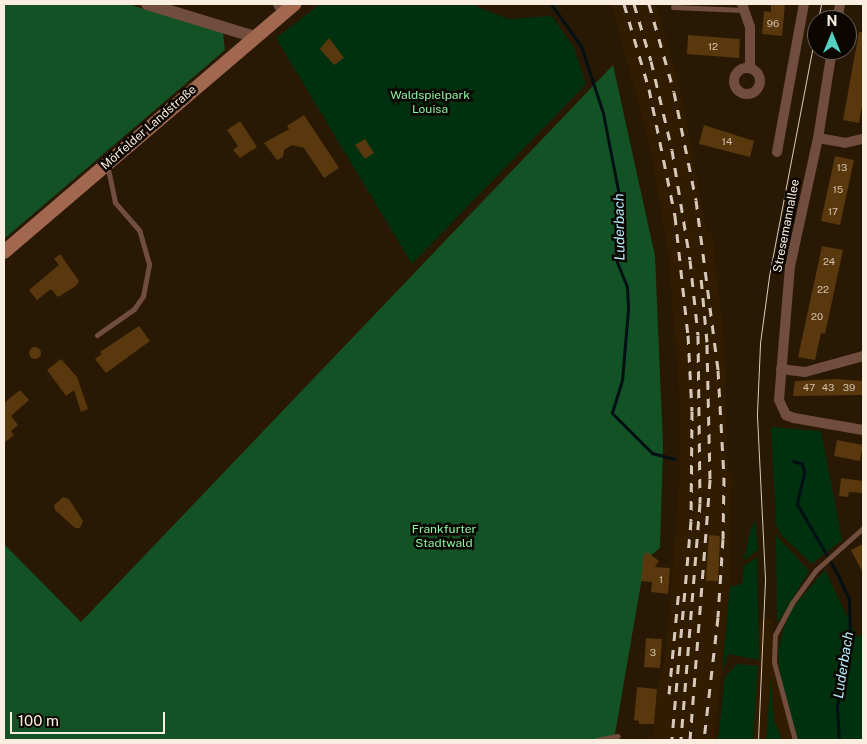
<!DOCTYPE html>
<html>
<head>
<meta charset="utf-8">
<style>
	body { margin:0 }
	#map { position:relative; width:867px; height:744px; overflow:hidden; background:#291804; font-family:"Public Sans",sans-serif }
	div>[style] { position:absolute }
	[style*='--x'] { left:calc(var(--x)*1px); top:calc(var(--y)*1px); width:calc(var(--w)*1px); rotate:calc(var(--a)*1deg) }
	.built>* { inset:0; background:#311c00 }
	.green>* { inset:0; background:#00310e }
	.forest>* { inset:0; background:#135225 }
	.stream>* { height:3px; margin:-1.5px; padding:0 1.5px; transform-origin:1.5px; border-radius:1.5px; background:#021014 }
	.building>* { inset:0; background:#58380c }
	.round { border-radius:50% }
	.service>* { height:5px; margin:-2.5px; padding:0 2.5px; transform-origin:2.5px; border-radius:2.5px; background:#714d3e }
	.minor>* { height:10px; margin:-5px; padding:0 5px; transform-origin:5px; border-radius:5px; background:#714d3e }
	.minor>.ring { margin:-5px; padding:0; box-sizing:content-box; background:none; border:10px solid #714d3e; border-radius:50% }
	.tertiary>* { height:12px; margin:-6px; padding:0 6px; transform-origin:6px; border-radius:6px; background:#714d3e }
	.secondary>* { height:14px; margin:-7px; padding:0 7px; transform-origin:7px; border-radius:7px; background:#a1684f }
	.tram>* { height:1px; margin:-0.5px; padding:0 0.5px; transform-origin:0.5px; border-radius:0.5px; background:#d6c9bb }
	.rail>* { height:3px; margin-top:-1.5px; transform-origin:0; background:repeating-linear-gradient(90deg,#d6c9bb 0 9px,transparent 0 18px) }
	span { translate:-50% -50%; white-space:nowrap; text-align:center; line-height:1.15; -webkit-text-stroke:5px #0c0601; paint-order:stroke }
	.number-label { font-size:10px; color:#d2c0ac }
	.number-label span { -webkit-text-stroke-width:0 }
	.park-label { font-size:12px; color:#8bf3a0 }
	.street-label { font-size:12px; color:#faeee1 }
	.water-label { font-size:14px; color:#b4ebfc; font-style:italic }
	.frame { position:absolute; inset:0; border:5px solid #faeee1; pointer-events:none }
	.north { position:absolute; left:807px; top:10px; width:50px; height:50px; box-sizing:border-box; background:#0c0601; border:1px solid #6b635b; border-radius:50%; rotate:0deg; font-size:14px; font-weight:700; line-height:20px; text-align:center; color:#faeee1 }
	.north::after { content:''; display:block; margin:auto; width:18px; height:22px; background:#56cec3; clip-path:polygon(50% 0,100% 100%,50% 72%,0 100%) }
	.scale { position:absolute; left:10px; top:712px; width:155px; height:22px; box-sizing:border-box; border:2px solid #faeee1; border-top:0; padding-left:6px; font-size:15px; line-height:18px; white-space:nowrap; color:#faeee1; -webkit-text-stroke:4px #0c0601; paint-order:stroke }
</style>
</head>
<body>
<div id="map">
	<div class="built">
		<div style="clip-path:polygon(612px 4px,656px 4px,680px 87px,707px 231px,712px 231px,724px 339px,728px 469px,734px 479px,730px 497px,730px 587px,714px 740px,653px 740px,657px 689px,665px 660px,680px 473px,679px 386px,668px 252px,651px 153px)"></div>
		<div style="clip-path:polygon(760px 620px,772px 620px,773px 664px,778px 664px,797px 740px,753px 740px)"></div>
	</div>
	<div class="green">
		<div style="clip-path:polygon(320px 4px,470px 4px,509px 19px,552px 16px,574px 48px,586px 84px,412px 264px,276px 38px)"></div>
		<div style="clip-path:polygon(771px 427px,821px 431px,842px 540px,812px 564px,781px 535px,776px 524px)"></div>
		<div style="clip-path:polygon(755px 520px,758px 550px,744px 560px,750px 532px)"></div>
		<div style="clip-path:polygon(776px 535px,809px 571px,778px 623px,777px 617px)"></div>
		<div style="clip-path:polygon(757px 557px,759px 660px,728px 654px,722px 672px,730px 587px,742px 584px,744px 566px)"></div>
		<div style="clip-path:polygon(825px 570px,857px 637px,863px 634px,863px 740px,797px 740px,780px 675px,778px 650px,785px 624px,793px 607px)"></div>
		<div style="clip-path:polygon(737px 664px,758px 666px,753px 740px,718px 740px,725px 677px)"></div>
		<div style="clip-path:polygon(771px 675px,774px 720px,782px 740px,766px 740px)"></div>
	</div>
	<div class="forest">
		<div style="clip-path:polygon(4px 4px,128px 4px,223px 33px,225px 50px,4px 239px)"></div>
		<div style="clip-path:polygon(613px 65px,655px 256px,663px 446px,660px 548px,645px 560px,614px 740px,4px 740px,4px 544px,81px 622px)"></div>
	</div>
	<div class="stream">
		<div style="--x:551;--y:4;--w:52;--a:54.5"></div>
		<div style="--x:581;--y:46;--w:71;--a:71.8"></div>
		<div style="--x:603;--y:113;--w:78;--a:79"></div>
		<div style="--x:618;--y:190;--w:72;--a:90.8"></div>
		<div style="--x:617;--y:262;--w:27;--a:68"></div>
		<div style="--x:627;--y:287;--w:22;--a:87"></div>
		<div style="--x:628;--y:309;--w:71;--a:94.8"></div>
		<div style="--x:622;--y:380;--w:34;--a:107"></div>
		<div style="--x:612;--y:413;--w:57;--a:45"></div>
		<div style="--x:652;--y:453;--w:23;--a:15"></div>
		<div style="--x:793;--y:461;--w:9;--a:18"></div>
		<div style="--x:802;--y:464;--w:9;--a:77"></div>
		<div style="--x:804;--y:473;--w:32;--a:103"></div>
		<div style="--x:797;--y:504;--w:78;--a:59.8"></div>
		<div style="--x:836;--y:571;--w:31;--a:65"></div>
		<div style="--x:849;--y:599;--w:40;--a:88.6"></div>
		<div style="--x:850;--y:639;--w:67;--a:101.1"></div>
		<div style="--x:837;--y:705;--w:35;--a:87"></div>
	</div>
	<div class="building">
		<div style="clip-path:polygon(771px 4px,785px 4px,782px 36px,762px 34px,764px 11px,771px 12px)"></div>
		<div style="clip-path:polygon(859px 32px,863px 32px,863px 100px,859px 123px,843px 120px)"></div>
		<div style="clip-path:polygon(688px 35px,740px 39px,739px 58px,687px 54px)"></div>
		<div style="clip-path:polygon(329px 38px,344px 58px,334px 65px,320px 49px)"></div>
		<div style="clip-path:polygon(304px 115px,339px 168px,324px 178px,304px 148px,292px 145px,284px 150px,283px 157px,277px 160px,264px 143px,289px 129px,287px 126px)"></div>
		<div style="clip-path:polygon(240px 121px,257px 147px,240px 158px,233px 150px,238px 146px,227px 130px)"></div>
		<div style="clip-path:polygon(704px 125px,754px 141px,750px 157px,699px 144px)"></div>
		<div style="clip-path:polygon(365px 139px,374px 153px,365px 159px,355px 145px)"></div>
		<div style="clip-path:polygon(835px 156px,854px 160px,840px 225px,821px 221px)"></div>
		<div style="clip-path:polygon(822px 246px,843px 250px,825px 334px,821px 333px,815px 360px,798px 357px)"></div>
		<div style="clip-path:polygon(60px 254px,79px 281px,76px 286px,58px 297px,51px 289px,37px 300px,29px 290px,59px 265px,54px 259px)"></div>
		<div style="clip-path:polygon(139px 326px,150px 341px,106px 373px,95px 359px,102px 354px,100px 352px)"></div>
		<div class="round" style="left:29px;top:347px;width:12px;height:12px"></div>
		<div style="clip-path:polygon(61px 359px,77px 377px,88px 409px,81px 412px,74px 390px,66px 396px,47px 370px)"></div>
		<div style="clip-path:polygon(835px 379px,863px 381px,862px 395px,793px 396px,795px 381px)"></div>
		<div style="clip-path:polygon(20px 390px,29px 400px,11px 416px,18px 425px,11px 431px,14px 435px,4px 443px,4px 403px)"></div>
		<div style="clip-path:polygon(837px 440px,863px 445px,860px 461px,834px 456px)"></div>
		<div style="clip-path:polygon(841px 478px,863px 481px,863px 493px,849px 492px,848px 497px,839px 496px)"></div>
		<div style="clip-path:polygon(63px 497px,69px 499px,83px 521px,80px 528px,75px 528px,55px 510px,54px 505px)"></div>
		<div style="clip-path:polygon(709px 535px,720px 536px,718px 581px,706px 581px)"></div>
		<div style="clip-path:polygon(863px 544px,863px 573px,851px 550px)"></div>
		<div style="clip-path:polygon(647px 552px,659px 561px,655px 567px,670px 568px,668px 594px,651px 592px,652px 582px,641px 581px,643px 556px)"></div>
		<div style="clip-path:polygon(646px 638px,662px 639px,660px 668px,644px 667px)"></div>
		<div style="clip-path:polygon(637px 687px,657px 689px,654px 724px,639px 724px,639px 721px,634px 720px)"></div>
	</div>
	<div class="service">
		<div style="--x:673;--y:7;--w:71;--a:2.4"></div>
		<div style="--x:97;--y:335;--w:45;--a:-35.1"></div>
		<div style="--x:134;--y:309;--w:16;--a:-55"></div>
		<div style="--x:143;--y:296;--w:33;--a:-79"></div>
		<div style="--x:149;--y:264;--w:35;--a:-106"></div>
		<div style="--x:139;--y:230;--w:37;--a:-131"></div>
		<div style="--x:115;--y:202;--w:38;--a:-102"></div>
		<div style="--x:597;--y:740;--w:21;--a:-11"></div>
		<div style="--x:795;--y:740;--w:81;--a:-105.1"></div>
		<div style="--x:774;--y:662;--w:27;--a:-88"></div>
		<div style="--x:775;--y:635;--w:36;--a:-62"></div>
		<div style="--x:792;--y:603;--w:41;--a:-54"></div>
		<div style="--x:816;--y:570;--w:63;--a:-41.8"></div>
	</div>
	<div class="minor">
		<div style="--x:278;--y:4;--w:10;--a:61"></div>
		<div style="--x:742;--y:4;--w:24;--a:71"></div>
		<div style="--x:750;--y:27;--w:41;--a:90"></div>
		<div style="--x:837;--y:20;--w:16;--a:-79"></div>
		<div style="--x:832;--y:50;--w:89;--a:99"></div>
		<div style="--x:818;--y:138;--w:131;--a:102.3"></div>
		<div style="--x:790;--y:266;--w:134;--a:94.7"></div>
		<div style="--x:779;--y:400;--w:17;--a:65"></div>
		<div style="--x:786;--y:415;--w:9;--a:21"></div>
		<div style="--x:794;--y:418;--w:70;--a:9.9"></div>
		<div class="ring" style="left:734px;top:68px;width:16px;height:16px"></div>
		<div style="--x:818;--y:138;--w:27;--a:10"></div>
		<div style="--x:845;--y:143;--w:18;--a:-13"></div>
		<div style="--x:777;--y:152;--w:150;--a:-79.7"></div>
		<div style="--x:781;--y:369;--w:24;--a:7"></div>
		<div style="--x:805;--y:372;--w:60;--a:-15.4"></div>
	</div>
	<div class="tertiary">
		<div style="--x:147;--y:4;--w:113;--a:17"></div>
	</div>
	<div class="secondary">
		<div style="--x:4;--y:252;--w:382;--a:-40.5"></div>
	</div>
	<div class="tram">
		<div style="--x:818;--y:20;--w:16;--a:-79"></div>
		<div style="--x:758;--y:740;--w:161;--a:-87.5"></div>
		<div style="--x:765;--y:579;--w:166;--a:-92.8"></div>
		<div style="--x:757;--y:413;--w:70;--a:-87.5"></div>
		<div style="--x:760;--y:343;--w:68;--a:-82.3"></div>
		<div style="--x:769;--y:276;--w:257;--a:-79.2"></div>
	</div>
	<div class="rail">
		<div style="--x:624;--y:4;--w:89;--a:73.6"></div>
		<div style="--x:649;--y:89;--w:130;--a:78.4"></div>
		<div style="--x:675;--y:216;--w:120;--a:83.8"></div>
		<div style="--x:688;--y:335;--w:76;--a:87"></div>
		<div style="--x:692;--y:411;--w:110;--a:90.5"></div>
		<div style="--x:691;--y:521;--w:220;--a:95"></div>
		<div style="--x:634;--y:4;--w:59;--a:73.4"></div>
		<div style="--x:651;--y:61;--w:91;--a:76.7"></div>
		<div style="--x:672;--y:150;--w:111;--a:80.7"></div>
		<div style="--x:690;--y:260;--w:75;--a:83.9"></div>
		<div style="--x:698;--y:335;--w:168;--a:89.3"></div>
		<div style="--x:700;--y:503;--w:238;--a:94.6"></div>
		<div style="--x:649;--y:4;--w:91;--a:74.1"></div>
		<div style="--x:674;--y:92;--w:110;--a:78.5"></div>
		<div style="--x:696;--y:200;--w:171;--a:82.6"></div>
		<div style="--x:718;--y:370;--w:107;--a:86.8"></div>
		<div style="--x:724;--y:477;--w:62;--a:90.9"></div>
		<div style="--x:723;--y:539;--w:78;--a:93.7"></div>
		<div style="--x:718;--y:617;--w:124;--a:96.5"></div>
		<div style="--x:669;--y:694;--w:105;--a:-84.6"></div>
		<div style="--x:690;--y:740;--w:262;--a:-85.6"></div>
		<div style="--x:710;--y:479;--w:137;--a:-91.3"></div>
		<div style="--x:707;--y:342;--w:65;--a:-95.3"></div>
	</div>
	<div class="number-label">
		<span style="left:773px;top:24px">96</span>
		<span style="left:713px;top:47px">12</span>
		<span style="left:727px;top:142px">14</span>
		<span style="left:842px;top:168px">13</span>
		<span style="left:838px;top:190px">15</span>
		<span style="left:833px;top:212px">17</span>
		<span style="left:829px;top:262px">24</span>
		<span style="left:823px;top:290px">22</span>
		<span style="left:817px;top:317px">20</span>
		<span style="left:809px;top:388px">47</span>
		<span style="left:828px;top:388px">43</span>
		<span style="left:849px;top:388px">39</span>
		<span style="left:661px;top:580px">1</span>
		<span style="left:653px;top:653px">3</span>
	</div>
	<div class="park-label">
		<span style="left:430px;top:103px">Waldspielpark<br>Louisa</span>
		<span style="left:444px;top:537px">Frankfurter<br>Stadtwald</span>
	</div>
	<div class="street-label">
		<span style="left:149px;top:128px;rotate:-41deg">Mörfelder Landstraße</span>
		<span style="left:787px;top:226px;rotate:-79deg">Stresemannallee</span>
	</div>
	<div class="water-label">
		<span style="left:619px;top:227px;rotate:-91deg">Luderbach</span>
		<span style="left:843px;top:665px;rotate:-81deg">Luderbach</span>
	</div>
	<div class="frame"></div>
	<div class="north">N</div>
	<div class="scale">100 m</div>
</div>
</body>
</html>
